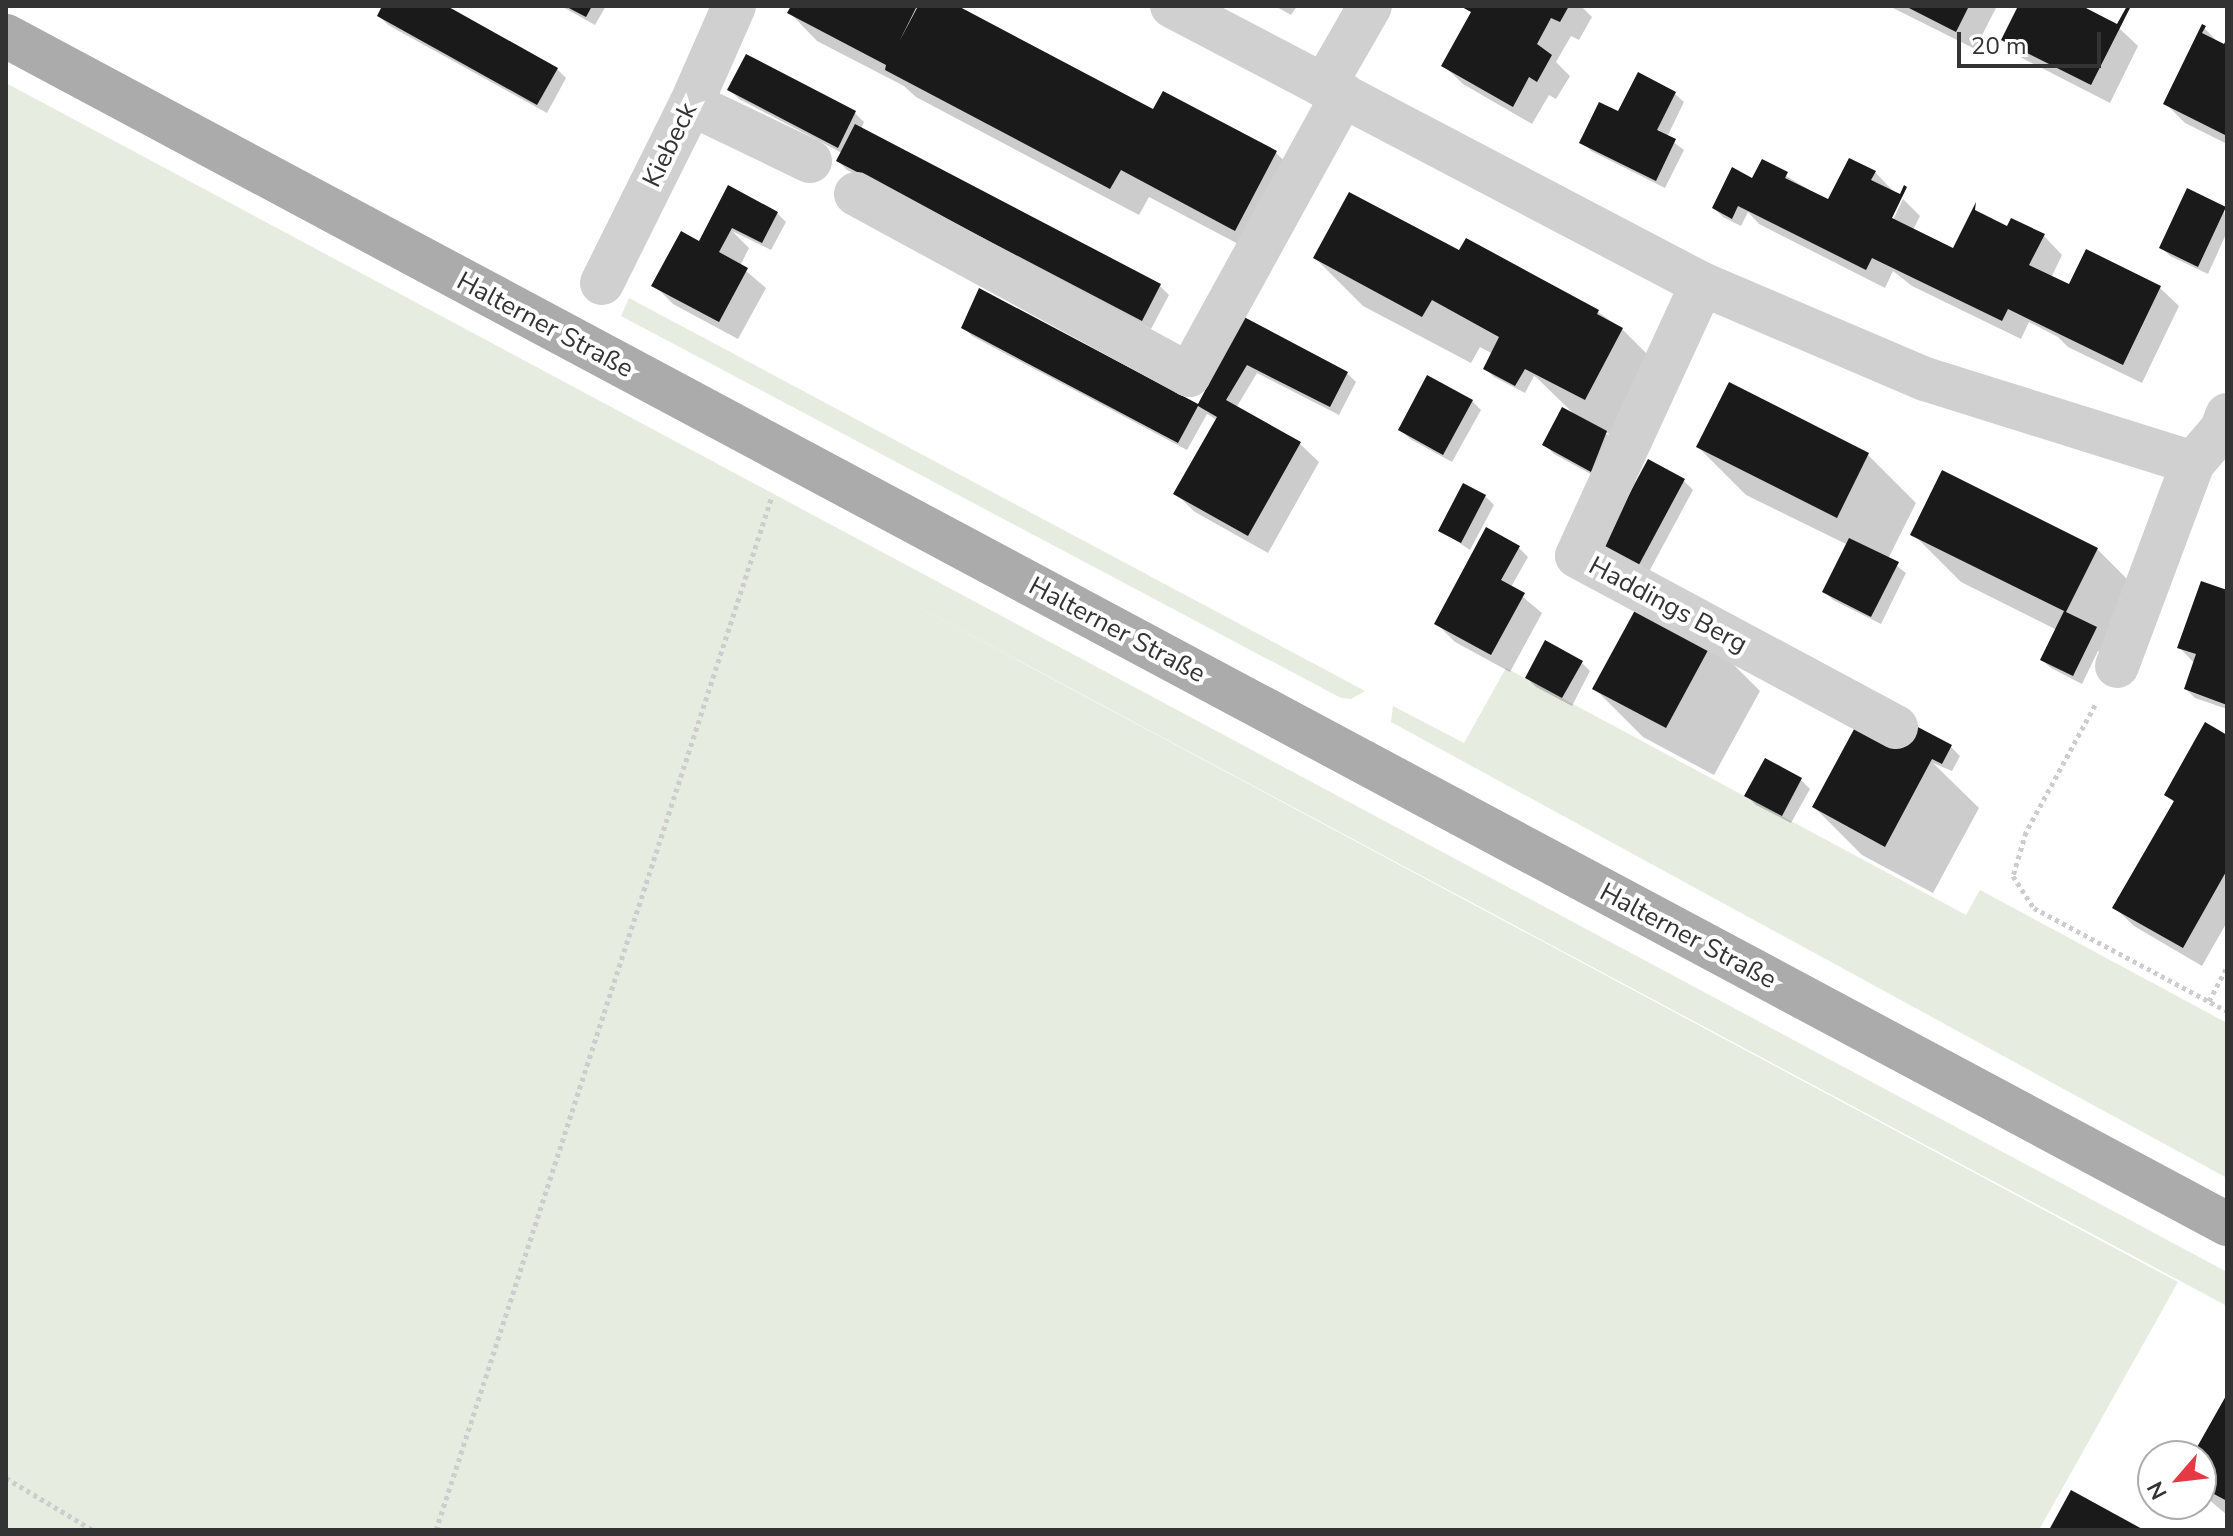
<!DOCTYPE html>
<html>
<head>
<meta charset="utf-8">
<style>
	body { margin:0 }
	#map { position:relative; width:2233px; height:1536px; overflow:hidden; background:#fff; font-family:"Nunito Sans",sans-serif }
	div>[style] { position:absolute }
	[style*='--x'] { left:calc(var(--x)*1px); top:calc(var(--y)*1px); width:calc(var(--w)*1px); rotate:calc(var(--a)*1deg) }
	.green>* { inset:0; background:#e6ecdf }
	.shadow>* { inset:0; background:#0003 }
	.building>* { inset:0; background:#1a1a1a }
	.path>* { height:5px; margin-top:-2.5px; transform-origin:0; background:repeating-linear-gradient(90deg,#cdcdcd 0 4px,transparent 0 8px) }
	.minor>* { height:44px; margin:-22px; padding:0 22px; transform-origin:22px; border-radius:22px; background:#d0d0d0 }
	.major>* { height:44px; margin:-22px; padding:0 22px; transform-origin:22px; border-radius:22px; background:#ababab }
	span { translate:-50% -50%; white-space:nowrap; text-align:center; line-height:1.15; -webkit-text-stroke:8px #fff; paint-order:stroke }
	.street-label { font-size:26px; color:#333 }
	.frame { position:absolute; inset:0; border:8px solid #333; pointer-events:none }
	.north { position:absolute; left:2137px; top:1440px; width:80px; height:80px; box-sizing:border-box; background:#fff; border:2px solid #adadad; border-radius:50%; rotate:242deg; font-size:22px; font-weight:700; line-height:32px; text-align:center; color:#333 }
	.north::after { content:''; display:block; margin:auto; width:28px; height:36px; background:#e63946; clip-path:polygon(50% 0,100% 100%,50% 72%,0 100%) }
	.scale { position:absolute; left:1957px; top:32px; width:144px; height:36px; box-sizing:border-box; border:4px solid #333; border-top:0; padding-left:10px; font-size:24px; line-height:28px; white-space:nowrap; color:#333; -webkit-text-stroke:6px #fff; paint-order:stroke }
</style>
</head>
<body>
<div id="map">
	<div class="green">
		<div style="clip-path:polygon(6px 83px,2227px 1272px,2227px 1306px,808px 548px,2178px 1282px,2039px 1530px,6px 1530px)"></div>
		<div style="clip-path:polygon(629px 298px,1365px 691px,1351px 699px,1341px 698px,621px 316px)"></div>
		<div style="clip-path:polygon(1506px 668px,1966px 915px,1980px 890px,2227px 1023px,2227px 1178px,1391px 722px,1393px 706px,1464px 743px)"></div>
	</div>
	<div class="shadow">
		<div style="clip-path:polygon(385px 6px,443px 6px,557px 69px,566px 78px,547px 113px,388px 25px,379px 16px)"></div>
		<div style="clip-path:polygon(561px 6px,606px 6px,595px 25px)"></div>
		<div style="clip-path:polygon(evenodd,793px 6px,956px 6px,1154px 111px,1276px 153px,1304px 180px,1263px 257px,1149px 197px,1139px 215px,916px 97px,904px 86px,817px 41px,790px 13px,793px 6px,913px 8px,921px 8px,904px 38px,901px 37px,913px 8px)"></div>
		<div style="clip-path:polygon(1275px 6px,1297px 6px,1291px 15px)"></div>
		<div style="clip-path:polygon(1467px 6px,1581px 6px,1592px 17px,1579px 40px,1571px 36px,1556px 62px,1570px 76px,1556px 99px,1549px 95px,1532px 124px,1463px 84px,1444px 66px,1473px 14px)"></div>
		<div style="clip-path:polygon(1889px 6px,1997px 6px,1975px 49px)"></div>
		<div style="clip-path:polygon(2020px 6px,2088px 6px,2086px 10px,2119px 28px,2138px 46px,2110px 103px,2022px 58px,2004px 39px)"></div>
		<div style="clip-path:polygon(2204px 28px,2221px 45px,2227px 43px,2227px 144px,2185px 123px,2166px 104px)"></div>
		<div style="clip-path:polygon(747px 56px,855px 113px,864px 122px,861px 129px,1160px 286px,1169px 295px,1151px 329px,847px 170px,838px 161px,842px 153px,739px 99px,730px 90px)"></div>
		<div style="clip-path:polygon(1674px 93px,1684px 102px,1667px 137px,1684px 150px,1665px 188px,1591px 151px,1582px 142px,1619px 114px)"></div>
		<div style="clip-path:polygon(1763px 162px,1829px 202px,1875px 172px,1893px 191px,1889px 220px,1893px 220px,1903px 199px,1920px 216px,1913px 230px,1954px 250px,2008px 229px,2044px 236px,2062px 255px,2051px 278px,2069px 287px,2160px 288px,2179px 306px,2142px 383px,2068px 347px,2058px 337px,2029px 322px,2021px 339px,1912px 286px,1893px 271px,1885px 288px,1759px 224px,1748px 212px,1741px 226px,1723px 217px,1714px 208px,1753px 180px)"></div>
		<div style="clip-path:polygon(2224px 209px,2227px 232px,2208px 274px,2170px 256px,2161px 247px)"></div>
		<div style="clip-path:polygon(777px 213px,786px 222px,771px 250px,732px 231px,749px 248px,740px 266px,766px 288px,738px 339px,673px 304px,654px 285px,700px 244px,714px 217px)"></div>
		<div style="clip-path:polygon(1460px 253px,1598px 312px,1622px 329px,1670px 377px,1634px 446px,1605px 432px,1615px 442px,1600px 479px,1554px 454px,1545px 445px,1575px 415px,1537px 378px,1534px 376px,1525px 393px,1494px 377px,1485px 368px,1493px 354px,1480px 347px,1471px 363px,1363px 306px,1315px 258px)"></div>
		<div style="clip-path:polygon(982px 292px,1198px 407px,1245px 320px,1347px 373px,1356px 382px,1339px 415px,1257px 373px,1236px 408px,1300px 444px,1319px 462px,1268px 553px,1195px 512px,1176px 494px,1217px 420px,1207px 414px,1187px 450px,972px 336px,963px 327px)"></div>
		<div style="clip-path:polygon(1472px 401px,1481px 410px,1452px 462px,1410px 439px,1401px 430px)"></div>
		<div style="clip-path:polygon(1698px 447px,1868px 455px,1916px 503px,1888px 559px,1906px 573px,1881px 624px,1833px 600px,1824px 591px,1848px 545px,1746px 495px)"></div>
		<div style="clip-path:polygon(1684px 481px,1693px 490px,1644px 581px,1609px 562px)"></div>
		<div style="clip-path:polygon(1485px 496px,1494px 505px,1470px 550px,1440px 530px)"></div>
		<div style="clip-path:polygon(1913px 534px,2097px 549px,2145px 597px,2114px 659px,2098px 651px,2082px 684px,2051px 668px,2042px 660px,2057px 630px,1961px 582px)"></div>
		<div style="clip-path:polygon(1519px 548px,1528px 557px,1511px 587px,1542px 613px,1510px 672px,1455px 642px,1436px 623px)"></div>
		<div style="clip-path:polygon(2227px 592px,2227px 709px,2195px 698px,2186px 689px,2195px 664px,2179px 647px)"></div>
		<div style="clip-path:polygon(1712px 643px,1760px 691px,1714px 775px,1643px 737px,1595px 689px)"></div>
		<div style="clip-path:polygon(1581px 662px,1590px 671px,1572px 706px,1536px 687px,1527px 678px)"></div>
		<div style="clip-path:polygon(1915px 727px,1951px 747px,1960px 756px,1952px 771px,1933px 763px,1979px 808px,1933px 893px,1862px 855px,1814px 807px)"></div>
		<div style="clip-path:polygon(2227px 737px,2227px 922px,2202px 966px,2134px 926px,2115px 908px,2175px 803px,2167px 795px)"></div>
		<div style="clip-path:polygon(1801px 780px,1810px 789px,1791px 823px,1756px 805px,1747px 796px)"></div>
		<div style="clip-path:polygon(2227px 1400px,2227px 1515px,2201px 1493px,2201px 1456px,2194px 1456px)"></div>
	</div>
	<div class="building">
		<div style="clip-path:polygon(382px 6px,447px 6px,558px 68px,537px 105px,377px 16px)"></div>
		<div style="clip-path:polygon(565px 6px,592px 6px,586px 17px)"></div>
		<div style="clip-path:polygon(791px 6px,917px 6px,899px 42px,918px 6px,958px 6px,1153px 109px,1163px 91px,1277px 151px,1235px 231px,1121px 170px,1110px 189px,885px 70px,886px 65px,787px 13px)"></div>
		<div style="clip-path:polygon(1460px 6px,1569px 6px,1560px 22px,1551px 18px,1537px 44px,1552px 55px,1537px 82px,1529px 77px,1513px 107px,1441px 66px,1471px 12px)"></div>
		<div style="clip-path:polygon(1905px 6px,1969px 6px,1956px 32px)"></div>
		<div style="clip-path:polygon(2018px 6px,2082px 6px,2117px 24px,2127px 6px,2131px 6px,2091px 85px,2001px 40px)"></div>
		<div style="clip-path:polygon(2202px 24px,2206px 26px,2202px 33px,2224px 44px,2227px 38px,2227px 136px,2163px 104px)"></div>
		<div style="clip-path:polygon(746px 54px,856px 111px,838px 148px,727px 90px)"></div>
		<div style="clip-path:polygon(1638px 72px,1676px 92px,1657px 130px,1676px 139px,1656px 181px,1579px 143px,1599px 102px,1618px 111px)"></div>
		<div style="clip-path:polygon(855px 124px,1161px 284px,1142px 321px,836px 161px)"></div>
		<div style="clip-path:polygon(1849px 158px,1876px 171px,1871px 180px,1900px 194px,1904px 185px,1907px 187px,1892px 218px,1953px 248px,1976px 202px,1975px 210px,2007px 226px,2011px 218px,2045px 234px,2029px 265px,2069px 284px,2086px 249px,2161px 286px,2123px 365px,2008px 309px,2002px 321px,1872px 258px,1866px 270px,1738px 206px,1732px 219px,1712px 208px,1732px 167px,1752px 178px,1762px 159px,1788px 172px,1785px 178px,1828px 199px)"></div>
		<div style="clip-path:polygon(728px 185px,778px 212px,762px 243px,732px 228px,719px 252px,748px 268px,719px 322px,651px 286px,681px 231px,699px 241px)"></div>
		<div style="clip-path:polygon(2187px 188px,2226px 207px,2198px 267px,2159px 248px)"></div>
		<div style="clip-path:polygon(1349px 192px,1459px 250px,1466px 238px,1599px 310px,1597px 314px,1623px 328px,1585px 400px,1525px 369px,1515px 386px,1483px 369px,1499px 337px,1432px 300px,1422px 317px,1313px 258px)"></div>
		<div style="clip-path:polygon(979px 288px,1198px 404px,1244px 317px,1348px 372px,1330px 407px,1247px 365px,1226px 400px,1301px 442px,1248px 536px,1173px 494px,1217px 417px,1198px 406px,1178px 443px,961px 328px)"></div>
		<div style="clip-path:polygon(1427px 375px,1473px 400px,1443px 455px,1398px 430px)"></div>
		<div style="clip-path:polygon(1729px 382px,1869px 453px,1837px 518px,1696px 447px)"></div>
		<div style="clip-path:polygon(1562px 407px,1607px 431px,1591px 472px,1542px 445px)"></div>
		<div style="clip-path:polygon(1648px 459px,1685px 479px,1634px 574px,1597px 554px)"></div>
		<div style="clip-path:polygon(1942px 470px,2098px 548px,2066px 612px,2097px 627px,2073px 676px,2040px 660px,2064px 611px,1910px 535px)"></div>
		<div style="clip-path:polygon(1463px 483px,1486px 495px,1461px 543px,1438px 531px)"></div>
		<div style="clip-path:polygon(1486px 527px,1520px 546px,1501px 580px,1525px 593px,1491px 655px,1434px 624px)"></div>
		<div style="clip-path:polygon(1849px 538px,1899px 562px,1871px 617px,1822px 592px)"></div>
		<div style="clip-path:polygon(2201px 581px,2227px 590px,2227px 705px,2184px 689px,2196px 654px,2177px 648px)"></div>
		<div style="clip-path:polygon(1640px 601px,1713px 641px,1666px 728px,1592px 689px)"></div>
		<div style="clip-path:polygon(1545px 640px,1583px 661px,1562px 698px,1525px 678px)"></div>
		<div style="clip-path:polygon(1859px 720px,1914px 725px,1952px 745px,1942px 764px,1932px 759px,1885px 847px,1812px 807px)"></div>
		<div style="clip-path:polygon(2205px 722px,2227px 735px,2227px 870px,2183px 948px,2112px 908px,2174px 801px,2164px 795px)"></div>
		<div style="clip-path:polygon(1765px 758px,1802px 778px,1782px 816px,1744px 796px)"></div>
		<div style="clip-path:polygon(2227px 1394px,2227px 1501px,2201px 1487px,2201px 1456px,2192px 1456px)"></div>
		<div style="clip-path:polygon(2071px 1490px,2144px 1530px,2049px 1530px)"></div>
	</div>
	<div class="path">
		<div style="--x:2095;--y:705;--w:145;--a:118.5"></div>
		<div style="--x:2026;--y:832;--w:46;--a:106.5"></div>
		<div style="--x:2013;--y:876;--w:38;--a:57"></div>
		<div style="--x:2034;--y:908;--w:219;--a:28.1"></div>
		<div style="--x:2209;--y:1001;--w:38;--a:-62"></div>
		<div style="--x:6;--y:1478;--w:101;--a:30.9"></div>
		<div style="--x:436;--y:1530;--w:1087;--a:-72"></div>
	</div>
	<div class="minor">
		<div style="--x:1172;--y:6;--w:598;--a:27.68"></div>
		<div style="--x:1702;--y:284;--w:242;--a:23.1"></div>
		<div style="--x:1925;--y:379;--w:281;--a:17.4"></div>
		<div style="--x:2193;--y:463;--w:45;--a:-49.5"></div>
		<div style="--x:2222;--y:429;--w:15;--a:-70"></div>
		<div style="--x:1324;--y:86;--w:92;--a:-60.1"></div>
		<div style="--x:691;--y:104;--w:132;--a:25.6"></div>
		<div style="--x:856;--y:194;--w:379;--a:28.5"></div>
		<div style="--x:1189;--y:375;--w:320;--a:-61.2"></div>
		<div style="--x:602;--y:283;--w:200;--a:-63.6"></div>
		<div style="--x:691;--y:104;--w:107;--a:-66.3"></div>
		<div style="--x:1702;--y:284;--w:299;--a:114.7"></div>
		<div style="--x:1577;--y:556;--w:362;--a:28.2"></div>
		<div style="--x:2117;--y:666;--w:217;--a:-69.5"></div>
	</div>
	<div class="major">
		<div style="--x:6;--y:36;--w:2519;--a:28.14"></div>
	</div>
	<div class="street-label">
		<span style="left:670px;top:145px;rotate:-64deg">Kiebeck</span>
		<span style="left:545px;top:325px;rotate:28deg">Halterner Straße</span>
		<span style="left:1668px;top:605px;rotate:28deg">Haddings Berg</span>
		<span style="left:1117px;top:630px;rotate:28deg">Halterner Straße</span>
		<span style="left:1688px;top:936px;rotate:28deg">Halterner Straße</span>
	</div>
	<div class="frame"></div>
	<div class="north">N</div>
	<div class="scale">20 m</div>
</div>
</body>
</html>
